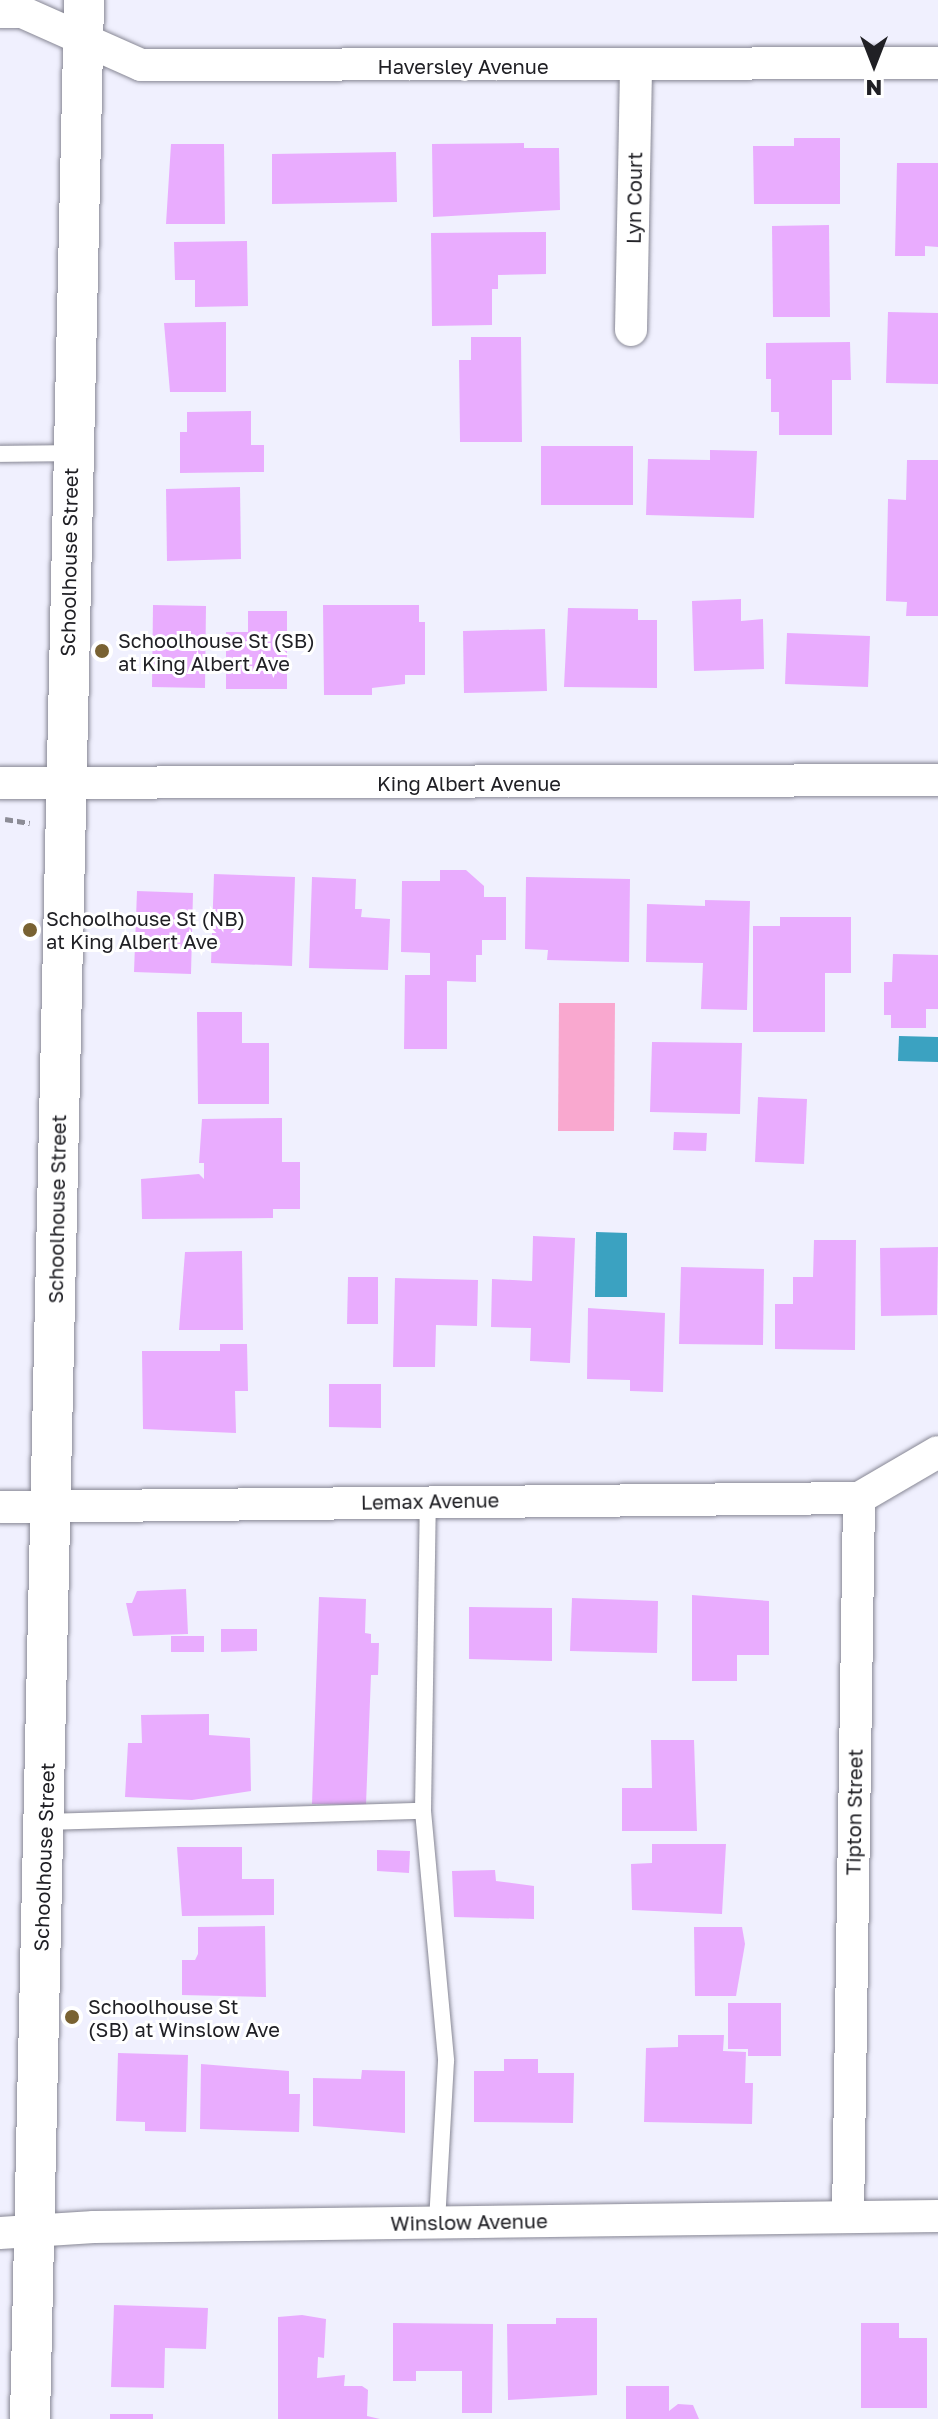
<!DOCTYPE html>
<html>
<head>
<meta charset="utf-8">
<style>
	body { margin:0 }
	#map { position:relative; width:938px; height:2419px; overflow:hidden; background:#f0f0fe; font-family:"Golos Text",sans-serif }
	div>[style] { position:absolute }
	[style*='--x'] { left:calc(var(--x)*1px); top:calc(var(--y)*1px); width:calc(var(--w)*1px); rotate:calc(var(--a)*1deg) }
	.green>* { inset:0; background:#f9a8cf }
	.water>* { inset:0; background:#3ba2c1 }
	.building>* { inset:0; background:#e9acfe }
	.path>* { height:5px; margin-top:-2.5px; transform-origin:0; background:repeating-linear-gradient(90deg,#8c8c96 0 8px,transparent 0 12px) }
	.roads { filter:drop-shadow(0 0 2px #878794) drop-shadow(0 0 2px #878794) }
	.service>* { height:16px; margin:-8px; padding:0 8px; transform-origin:8px; border-radius:8px; background:#fff }
	.minor>* { height:32px; margin:-16px; padding:0 16px; transform-origin:16px; border-radius:16px; background:#fff }
	.tertiary>* { height:40px; margin:-20px; padding:0 20px; transform-origin:20px; border-radius:20px; background:#fff }
	.dots>* { width:22px; height:22px; translate:-50% -50%; box-sizing:border-box; border:4px solid #fff; border-radius:50% }
	span { translate:-50% -50%; white-space:nowrap; text-align:center; line-height:1.15; -webkit-text-stroke:6px #fff; paint-order:stroke }
	.street-label { font-size:20px; color:#202025 }
	.poi-label { font-size:20px; color:#202025 }
	.left { translate:0 -50%; text-align:left }
	.north { position:absolute; left:834px; top:24px; width:80px; height:80px; -webkit-text-stroke:6px #fff; paint-order:stroke; rotate:180deg; font-size:22px; font-weight:700; line-height:32px; text-align:center; color:#202025 }
	.north::after { content:''; display:block; margin:auto; width:28px; height:36px; background:#202025; clip-path:polygon(50% 0,100% 100%,50% 72%,0 100%) }
</style>
</head>
<body>
<div id="map">
	<div class="green">
		<div style="clip-path:polygon(559px 1003px,615px 1003px,614px 1131px,558px 1131px)"></div>
	</div>
	<div class="water">
		<div style="clip-path:polygon(899px 1036px,938px 1037px,938px 1062px,898px 1061px)"></div>
		<div style="clip-path:polygon(596px 1232px,627px 1233px,627px 1297px,595px 1297px)"></div>
	</div>
	<div class="building">
		<div style="clip-path:polygon(794px 138px,840px 138px,840px 204px,754px 204px,753px 146px,794px 146px)"></div>
		<div style="clip-path:polygon(524px 143px,524px 148px,559px 148px,560px 210px,433px 217px,432px 144px)"></div>
		<div style="clip-path:polygon(171px 144px,224px 144px,225px 224px,166px 224px)"></div>
		<div style="clip-path:polygon(396px 152px,397px 202px,272px 204px,272px 154px)"></div>
		<div style="clip-path:polygon(897px 163px,938px 163px,938px 247px,925px 246px,925px 256px,895px 256px)"></div>
		<div style="clip-path:polygon(829px 225px,830px 317px,773px 317px,772px 226px)"></div>
		<div style="clip-path:polygon(546px 232px,546px 274px,498px 275px,498px 289px,492px 289px,492px 325px,432px 326px,431px 233px)"></div>
		<div style="clip-path:polygon(247px 241px,248px 306px,195px 307px,195px 280px,175px 280px,174px 242px)"></div>
		<div style="clip-path:polygon(888px 312px,938px 313px,938px 384px,886px 383px)"></div>
		<div style="clip-path:polygon(226px 322px,226px 392px,170px 392px,164px 323px)"></div>
		<div style="clip-path:polygon(471px 337px,521px 337px,522px 442px,460px 442px,459px 360px,471px 360px)"></div>
		<div style="clip-path:polygon(850px 342px,851px 380px,832px 380px,832px 435px,779px 435px,779px 412px,771px 412px,771px 379px,766px 379px,766px 343px)"></div>
		<div style="clip-path:polygon(251px 411px,251px 445px,264px 445px,264px 472px,180px 473px,180px 432px,187px 432px,187px 412px)"></div>
		<div style="clip-path:polygon(541px 446px,633px 446px,633px 505px,541px 505px)"></div>
		<div style="clip-path:polygon(710px 450px,757px 451px,754px 518px,646px 515px,648px 459px,710px 460px)"></div>
		<div style="clip-path:polygon(907px 460px,938px 460px,938px 616px,906px 616px,907px 602px,886px 601px,888px 499px,906px 500px)"></div>
		<div style="clip-path:polygon(240px 487px,241px 559px,167px 561px,166px 489px)"></div>
		<div style="clip-path:polygon(741px 599px,741px 621px,763px 619px,764px 669px,694px 671px,692px 601px)"></div>
		<div style="clip-path:polygon(153px 605px,206px 606px,205px 688px,152px 687px)"></div>
		<div style="clip-path:polygon(323px 605px,419px 605px,419px 622px,425px 622px,425px 675px,405px 675px,405px 684px,372px 688px,372px 695px,324px 695px)"></div>
		<div style="clip-path:polygon(568px 608px,638px 609px,638px 620px,657px 620px,657px 688px,564px 687px)"></div>
		<div style="clip-path:polygon(248px 611px,287px 611px,287px 689px,226px 689px,226px 632px,248px 632px)"></div>
		<div style="clip-path:polygon(545px 629px,547px 691px,464px 693px,463px 631px)"></div>
		<div style="clip-path:polygon(787px 633px,870px 636px,868px 687px,785px 684px)"></div>
		<div style="clip-path:polygon(440px 870px,466px 870px,484px 886px,484px 897px,506px 897px,506px 940px,482px 940px,482px 955px,476px 955px,476px 982px,447px 981px,447px 1049px,404px 1049px,405px 975px,430px 975px,430px 953px,401px 952px,402px 881px,440px 881px)"></div>
		<div style="clip-path:polygon(214px 874px,295px 877px,292px 966px,211px 963px)"></div>
		<div style="clip-path:polygon(312px 877px,356px 879px,355px 909px,362px 909px,361px 917px,390px 919px,388px 970px,309px 968px)"></div>
		<div style="clip-path:polygon(526px 877px,630px 879px,629px 962px,547px 960px,548px 950px,525px 949px)"></div>
		<div style="clip-path:polygon(137px 891px,193px 893px,191px 974px,134px 972px)"></div>
		<div style="clip-path:polygon(705px 900px,750px 901px,747px 1010px,701px 1009px,703px 963px,646px 962px,647px 904px,705px 906px)"></div>
		<div style="clip-path:polygon(780px 917px,851px 917px,851px 973px,825px 973px,825px 1032px,753px 1032px,753px 926px,780px 926px)"></div>
		<div style="clip-path:polygon(893px 954px,938px 955px,938px 1009px,926px 1009px,926px 1028px,891px 1028px,891px 1015px,884px 1015px,884px 982px,892px 982px)"></div>
		<div style="clip-path:polygon(197px 1012px,242px 1012px,242px 1043px,269px 1043px,269px 1104px,198px 1104px)"></div>
		<div style="clip-path:polygon(652px 1042px,742px 1043px,740px 1114px,650px 1112px)"></div>
		<div style="clip-path:polygon(758px 1097px,807px 1099px,804px 1164px,755px 1162px)"></div>
		<div style="clip-path:polygon(282px 1118px,282px 1162px,300px 1162px,300px 1209px,273px 1209px,273px 1218px,142px 1219px,141px 1179px,199px 1174px,204px 1179px,204px 1163px,199px 1163px,202px 1119px)"></div>
		<div style="clip-path:polygon(674px 1132px,707px 1133px,706px 1151px,673px 1150px)"></div>
		<div style="clip-path:polygon(533px 1236px,575px 1238px,570px 1363px,530px 1361px,531px 1328px,491px 1327px,492px 1279px,532px 1281px)"></div>
		<div style="clip-path:polygon(814px 1240px,856px 1240px,855px 1350px,775px 1349px,775px 1304px,793px 1304px,793px 1277px,813px 1277px)"></div>
		<div style="clip-path:polygon(938px 1247px,937px 1315px,881px 1316px,880px 1248px)"></div>
		<div style="clip-path:polygon(242px 1251px,243px 1330px,179px 1330px,185px 1252px)"></div>
		<div style="clip-path:polygon(681px 1267px,764px 1269px,763px 1345px,679px 1344px)"></div>
		<div style="clip-path:polygon(348px 1277px,378px 1277px,378px 1324px,347px 1324px)"></div>
		<div style="clip-path:polygon(395px 1278px,478px 1280px,477px 1326px,436px 1325px,435px 1367px,393px 1367px)"></div>
		<div style="clip-path:polygon(588px 1308px,665px 1313px,663px 1392px,630px 1391px,630px 1380px,587px 1379px)"></div>
		<div style="clip-path:polygon(220px 1344px,247px 1344px,248px 1391px,235px 1391px,236px 1433px,143px 1429px,142px 1351px,220px 1351px)"></div>
		<div style="clip-path:polygon(329px 1384px,381px 1384px,381px 1428px,329px 1427px)"></div>
		<div style="clip-path:polygon(186px 1589px,188px 1634px,133px 1636px,126px 1603px,132px 1603px,137px 1591px)"></div>
		<div style="clip-path:polygon(692px 1595px,769px 1601px,769px 1655px,737px 1655px,737px 1681px,692px 1681px)"></div>
		<div style="clip-path:polygon(319px 1597px,366px 1599px,365px 1633px,371px 1634px,371px 1643px,379px 1643px,378px 1675px,371px 1675px,366px 1805px,312px 1804px)"></div>
		<div style="clip-path:polygon(572px 1598px,658px 1601px,657px 1653px,570px 1651px)"></div>
		<div style="clip-path:polygon(469px 1607px,552px 1608px,552px 1661px,469px 1659px)"></div>
		<div style="clip-path:polygon(221px 1629px,257px 1629px,257px 1651px,221px 1652px)"></div>
		<div style="clip-path:polygon(171px 1636px,204px 1636px,204px 1652px,171px 1652px)"></div>
		<div style="clip-path:polygon(209px 1714px,209px 1735px,250px 1738px,251px 1791px,192px 1800px,125px 1797px,128px 1743px,142px 1743px,141px 1715px)"></div>
		<div style="clip-path:polygon(651px 1740px,694px 1740px,697px 1831px,622px 1831px,622px 1788px,652px 1788px)"></div>
		<div style="clip-path:polygon(652px 1844px,726px 1844px,722px 1914px,632px 1910px,631px 1864px,652px 1863px)"></div>
		<div style="clip-path:polygon(177px 1847px,242px 1847px,242px 1879px,274px 1879px,274px 1915px,182px 1916px)"></div>
		<div style="clip-path:polygon(377px 1850px,410px 1851px,409px 1873px,377px 1871px)"></div>
		<div style="clip-path:polygon(495px 1870px,496px 1881px,534px 1886px,534px 1919px,454px 1917px,452px 1871px)"></div>
		<div style="clip-path:polygon(265px 1926px,266px 1997px,182px 1995px,182px 1960px,195px 1960px,198px 1954px,198px 1927px)"></div>
		<div style="clip-path:polygon(694px 1927px,742px 1927px,745px 1944px,736px 1996px,695px 1996px)"></div>
		<div style="clip-path:polygon(728px 2003px,781px 2003px,781px 2056px,748px 2056px,748px 2049px,728px 2049px)"></div>
		<div style="clip-path:polygon(678px 2035px,724px 2035px,723px 2051px,746px 2052px,745px 2083px,753px 2083px,752px 2124px,644px 2122px,646px 2048px,678px 2047px)"></div>
		<div style="clip-path:polygon(118px 2053px,188px 2055px,186px 2132px,145px 2131px,145px 2122px,116px 2121px)"></div>
		<div style="clip-path:polygon(504px 2059px,538px 2059px,538px 2073px,574px 2073px,573px 2123px,474px 2122px,474px 2071px,504px 2071px)"></div>
		<div style="clip-path:polygon(201px 2064px,289px 2071px,289px 2094px,300px 2094px,299px 2132px,200px 2129px)"></div>
		<div style="clip-path:polygon(362px 2070px,405px 2071px,405px 2133px,313px 2126px,313px 2078px,361px 2079px)"></div>
		<div style="clip-path:polygon(114px 2305px,208px 2308px,206px 2349px,165px 2348px,164px 2388px,111px 2387px)"></div>
		<div style="clip-path:polygon(302px 2315px,326px 2319px,324px 2358px,318px 2357px,317px 2378px,345px 2375px,344px 2386px,362px 2386px,368px 2390px,367px 2416px,380px 2419px,278px 2419px,278px 2317px)"></div>
		<div style="clip-path:polygon(556px 2318px,597px 2318px,597px 2395px,508px 2400px,507px 2324px,556px 2324px)"></div>
		<div style="clip-path:polygon(393px 2323px,493px 2324px,492px 2413px,462px 2413px,462px 2371px,416px 2371px,416px 2381px,393px 2381px)"></div>
		<div style="clip-path:polygon(861px 2323px,899px 2323px,899px 2338px,927px 2338px,927px 2408px,861px 2408px)"></div>
		<div style="clip-path:polygon(626px 2386px,669px 2386px,669px 2411px,678px 2404px,693px 2405px,699px 2419px,626px 2419px)"></div>
		<div style="clip-path:polygon(110px 2414px,153px 2414px,153px 2419px,110px 2419px)"></div>
	</div>
	<div class="path">
		<div style="--x:5;--y:819;--w:25;--a:9"></div>
	</div>
	<div class="roads">
		<div class="service">
			<div style="--x:0;--y:454;--w:72;--a:-0.8"></div>
			<div style="--x:423;--y:1811;--w:251;--a:84.7"></div>
			<div style="--x:446;--y:2061;--w:161;--a:93.2"></div>
			<div style="--x:45;--y:1822;--w:378;--a:-1.7"></div>
			<div style="--x:423;--y:1811;--w:310;--a:-89.1"></div>
		</div>
		<div class="minor">
			<div style="--x:0;--y:12;--w:22;--a:0"></div>
			<div style="--x:22;--y:12;--w:130;--a:24"></div>
			<div style="--x:141;--y:65;--w:797;--a:-0.14"></div>
			<div style="--x:631;--y:330;--w:264;--a:-88.9"></div>
			<div style="--x:0;--y:783;--w:938;--a:-0.18"></div>
			<div style="--x:0;--y:1507;--w:859;--a:-0.6"></div>
			<div style="--x:848;--y:2217;--w:719;--a:-89.12"></div>
			<div style="--x:859;--y:1498;--w:91;--a:-30.2"></div>
			<div style="--x:0;--y:2233;--w:94;--a:-3.7"></div>
			<div style="--x:94;--y:2227;--w:844;--a:-0.75"></div>
		</div>
		<div class="tertiary">
			<div style="--x:30;--y:2419;--w:2420;--a:-88.72"></div>
		</div>
	</div>
	<div class="dots">
		<div style="left:102px;top:651px;background:#796232"></div>
		<div style="left:30px;top:930px;background:#796232"></div>
		<div style="left:72px;top:2017px;background:#796232"></div>
	</div>
	<div class="street-label">
		<span style="left:463px;top:66px">Haversley Avenue</span>
		<span style="left:634px;top:198px;rotate:-89deg">Lyn Court</span>
		<span style="left:69px;top:562px;rotate:-89deg">Schoolhouse Street</span>
		<span style="left:469px;top:783px">King Albert Avenue</span>
		<span style="left:57px;top:1209px;rotate:-89deg">Schoolhouse Street</span>
		<span style="left:430px;top:1501px;rotate:-1deg">Lemax Avenue</span>
		<span style="left:854px;top:1812px;rotate:-89deg">Tipton Street</span>
		<span style="left:44px;top:1857px;rotate:-88deg">Schoolhouse Street</span>
		<span style="left:469px;top:2222px;rotate:-1deg">Winslow Avenue</span>
	</div>
	<div class="poi-label">
		<span class="left" style="left:118px;top:652px">Schoolhouse St (SB)<br>at King Albert Ave</span>
		<span class="left" style="left:46px;top:930px">Schoolhouse St (NB)<br>at King Albert Ave</span>
		<span class="left" style="left:88px;top:2018px">Schoolhouse St<br>(SB) at Winslow Ave</span>
	</div>
	<div class="north">N</div>
</div>
</body>
</html>
